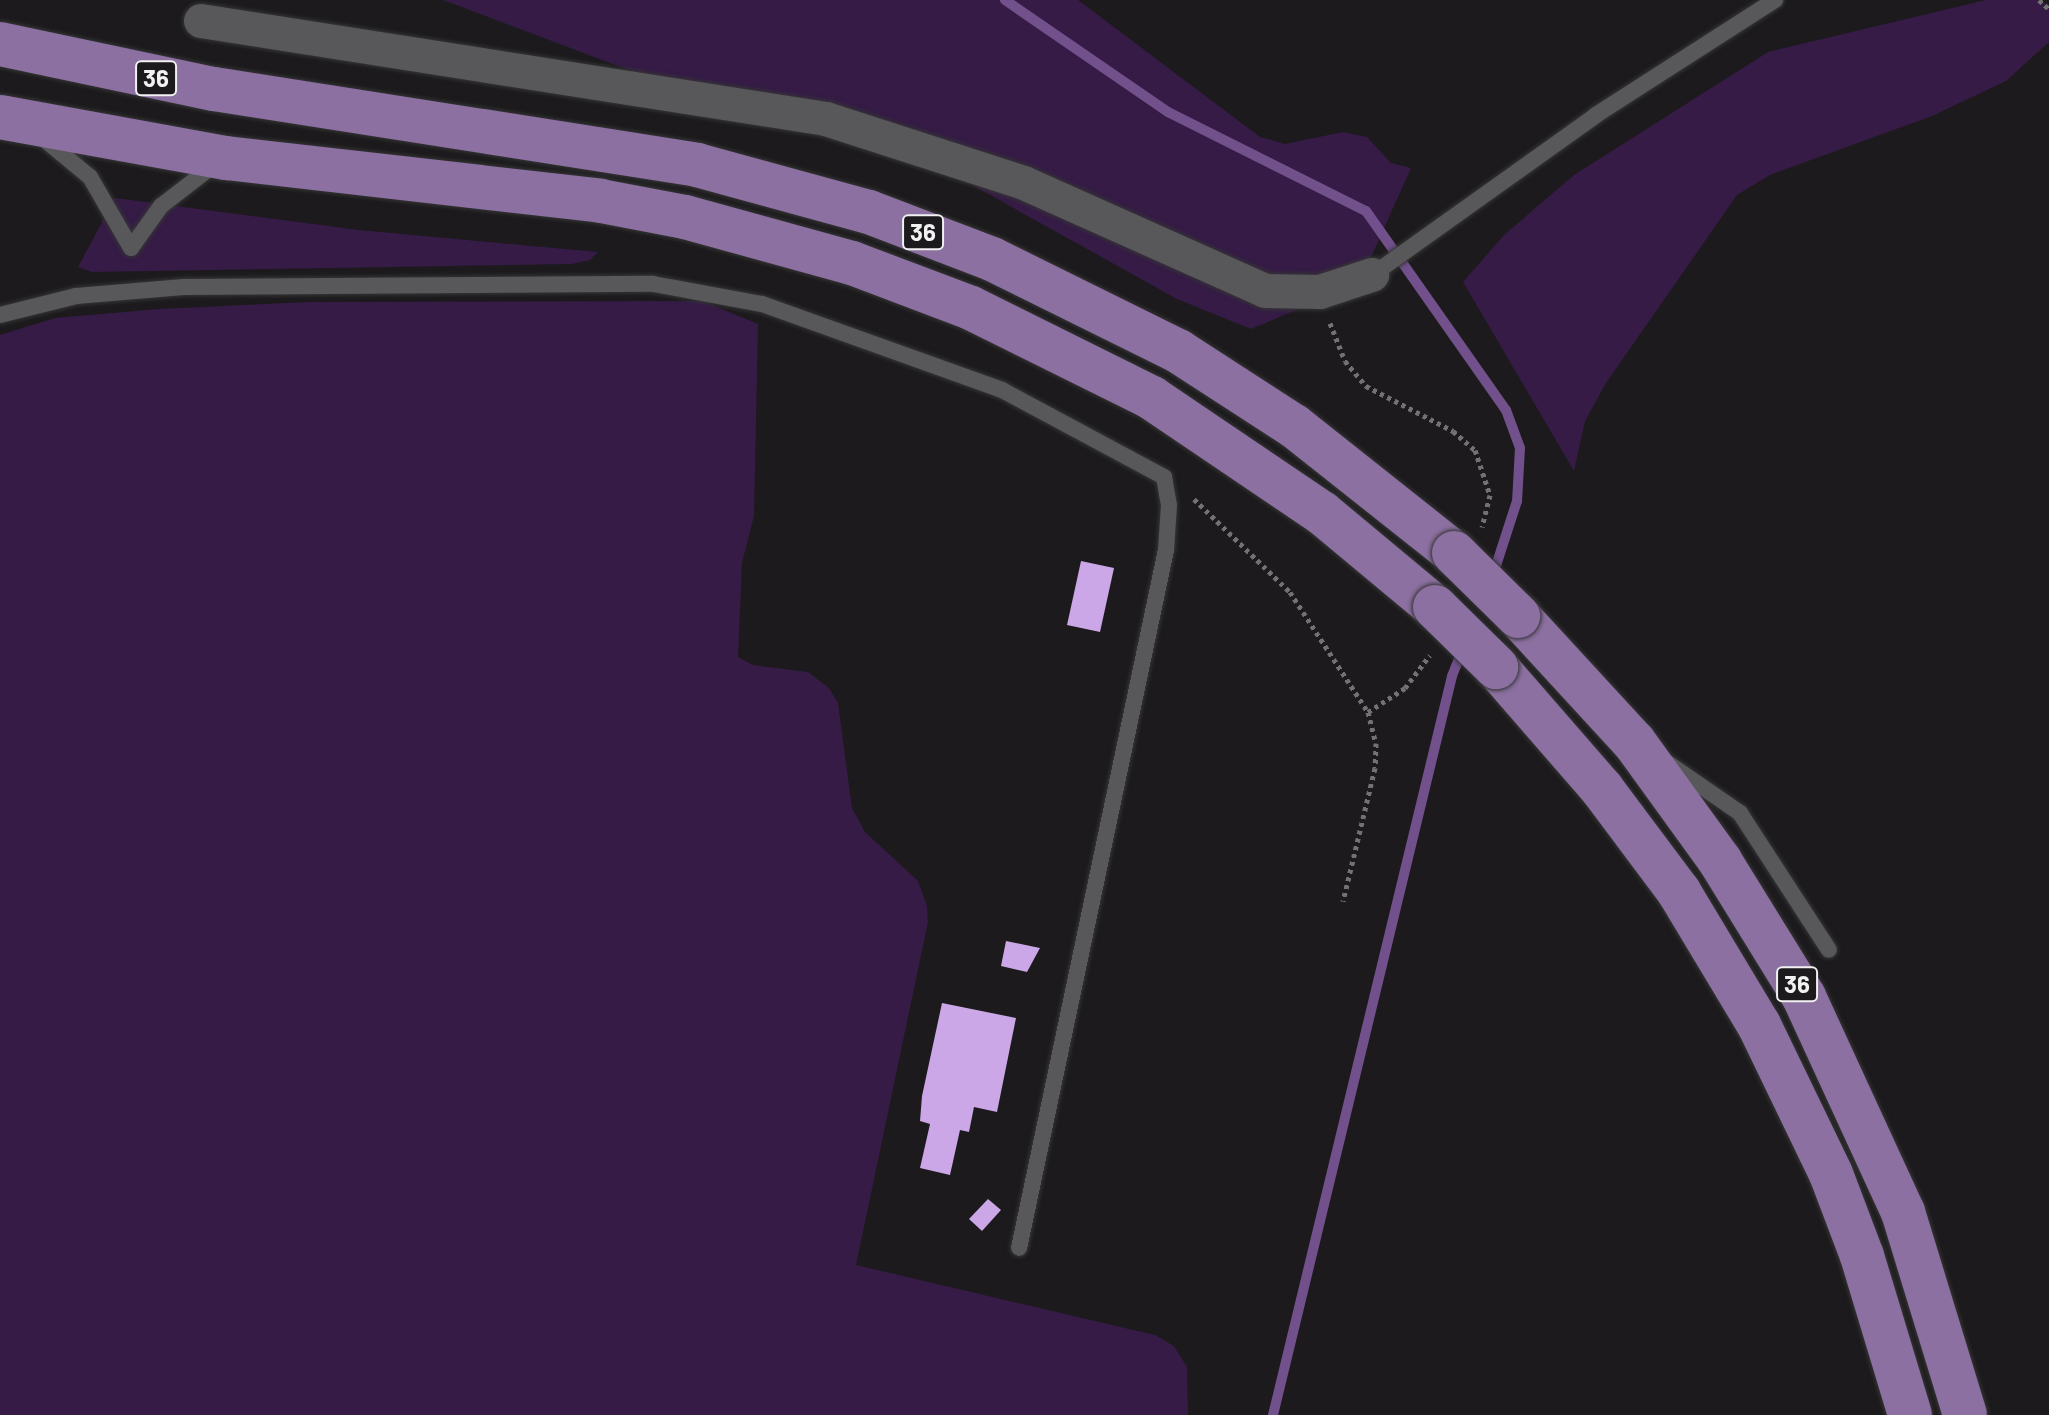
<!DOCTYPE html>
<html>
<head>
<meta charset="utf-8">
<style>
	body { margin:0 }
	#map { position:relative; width:2049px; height:1415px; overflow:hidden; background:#1c1a1c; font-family:Barlow,sans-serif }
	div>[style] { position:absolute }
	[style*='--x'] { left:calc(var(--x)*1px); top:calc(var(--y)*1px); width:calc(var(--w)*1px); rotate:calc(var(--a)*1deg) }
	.green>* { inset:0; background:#351b46 }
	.stream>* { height:10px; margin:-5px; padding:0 5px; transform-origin:5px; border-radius:5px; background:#72508b }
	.building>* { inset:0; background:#cca7e8 }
	.path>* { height:5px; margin-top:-2.5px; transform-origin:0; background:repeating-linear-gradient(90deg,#737273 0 4px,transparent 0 8px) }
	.roads { filter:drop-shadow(0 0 2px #353536) drop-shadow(0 0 2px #353536) }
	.service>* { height:16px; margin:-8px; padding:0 8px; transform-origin:8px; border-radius:8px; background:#585759 }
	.minor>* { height:34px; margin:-17px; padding:0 17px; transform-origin:17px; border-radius:17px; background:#585759 }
	.primary>* { height:44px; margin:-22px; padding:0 22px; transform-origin:22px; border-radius:22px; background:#8c70a1 }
	.bridges { filter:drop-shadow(0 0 2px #353536) drop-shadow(0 0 2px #353536) }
	.primary-bridge>* { height:44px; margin:-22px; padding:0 22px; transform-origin:22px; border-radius:22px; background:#8c70a1 }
	span { translate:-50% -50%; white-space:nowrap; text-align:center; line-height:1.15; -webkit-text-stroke:8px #1c1a1c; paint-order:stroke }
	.shield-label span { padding:2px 6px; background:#1c1a1c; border:2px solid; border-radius:6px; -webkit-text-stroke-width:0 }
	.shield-label { font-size:24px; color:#f2f1f2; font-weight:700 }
</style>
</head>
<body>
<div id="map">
	<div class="green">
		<div style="clip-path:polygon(443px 0,1078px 0,1260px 137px,1285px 144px,1343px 132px,1367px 137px,1391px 163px,1411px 168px,1359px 284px,1251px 329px,1177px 299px,945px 170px,679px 89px)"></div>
		<div style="clip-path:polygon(1986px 0,2041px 0,2049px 6px,2049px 42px,2006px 81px,1932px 116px,1770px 175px,1737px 195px,1606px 383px,1585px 421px,1574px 471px,1463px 282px,1504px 235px,1574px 175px,1768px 52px)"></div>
		<div style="clip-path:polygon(115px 198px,359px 230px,598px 252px,590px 260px,572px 264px,92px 272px,78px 267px)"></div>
		<div style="clip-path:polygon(703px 301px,758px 324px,754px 516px,742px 563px,738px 657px,753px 665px,808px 672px,829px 688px,838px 703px,852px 808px,865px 832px,918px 881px,927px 906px,928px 922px,856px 1265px,1155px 1335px,1174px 1346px,1187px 1367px,1188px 1415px,0 1415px,0 335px,55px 318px,160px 309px,308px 302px)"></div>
	</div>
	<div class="stream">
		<div style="--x:1005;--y:0;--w:198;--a:34.5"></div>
		<div style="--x:1168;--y:112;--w:221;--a:26.6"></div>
		<div style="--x:1366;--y:211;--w:243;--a:54.9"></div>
		<div style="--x:1506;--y:410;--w:40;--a:69.8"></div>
		<div style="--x:1520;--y:448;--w:53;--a:93.2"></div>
		<div style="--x:1517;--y:501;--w:78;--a:108"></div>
		<div style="--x:1273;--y:1415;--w:760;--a:-76.38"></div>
		<div style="--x:1452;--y:676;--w:29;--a:-68"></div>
	</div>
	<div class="building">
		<div style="clip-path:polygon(1081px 561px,1114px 568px,1100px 632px,1067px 625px)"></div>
		<div style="clip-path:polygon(1006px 941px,1040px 948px,1027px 972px,1001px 966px)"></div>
		<div style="clip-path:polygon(942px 1003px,1016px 1018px,997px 1112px,974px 1107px,969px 1132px,960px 1130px,950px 1175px,920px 1168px,930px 1124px,920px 1121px,922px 1096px)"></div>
		<div style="clip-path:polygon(988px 1199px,1001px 1210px,982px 1231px,969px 1219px)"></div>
	</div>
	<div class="path">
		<div style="--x:2039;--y:0;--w:13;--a:42"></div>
		<div style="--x:1330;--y:323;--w:41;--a:68.5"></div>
		<div style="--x:1345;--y:361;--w:33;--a:50"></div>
		<div style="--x:1366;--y:386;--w:98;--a:27.3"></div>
		<div style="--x:1453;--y:431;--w:29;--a:41"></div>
		<div style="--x:1475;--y:450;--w:47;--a:71.6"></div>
		<div style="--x:1490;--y:495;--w:33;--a:104"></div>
		<div style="--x:1194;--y:499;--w:134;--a:44.1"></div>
		<div style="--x:1290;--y:592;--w:143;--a:57"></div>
		<div style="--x:1368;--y:712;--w:32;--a:76"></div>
		<div style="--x:1376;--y:743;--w:25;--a:92"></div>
		<div style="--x:1375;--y:768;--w:137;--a:103.5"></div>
		<div style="--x:1368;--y:712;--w:44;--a:-33"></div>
		<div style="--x:1405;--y:688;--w:41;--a:-52.9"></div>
	</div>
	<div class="roads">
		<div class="service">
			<div style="--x:44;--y:139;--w:60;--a:39.6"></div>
			<div style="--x:90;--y:177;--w:82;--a:60"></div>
			<div style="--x:131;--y:248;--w:52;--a:-54.5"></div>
			<div style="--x:161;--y:206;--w:67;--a:-37.7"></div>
			<div style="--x:1372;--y:275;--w:275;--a:-35.5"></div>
			<div style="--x:1596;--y:115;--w:213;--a:-32.7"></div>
			<div style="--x:0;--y:315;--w:78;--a:-14"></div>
			<div style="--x:76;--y:296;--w:108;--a:-4.8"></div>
			<div style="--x:184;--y:287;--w:469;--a:-0.4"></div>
			<div style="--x:653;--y:284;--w:111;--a:10.4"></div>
			<div style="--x:762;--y:304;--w:255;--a:19.7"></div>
			<div style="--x:1002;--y:390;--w:184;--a:28.2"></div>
			<div style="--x:1164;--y:477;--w:28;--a:80"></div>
			<div style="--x:1169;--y:505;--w:45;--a:93.8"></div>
			<div style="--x:1166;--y:550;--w:713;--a:101.89"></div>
			<div style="--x:1666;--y:762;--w:90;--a:34.6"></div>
			<div style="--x:1740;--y:813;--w:163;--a:57"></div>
		</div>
		<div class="minor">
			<div style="--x:201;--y:21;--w:633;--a:8.91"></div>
			<div style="--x:826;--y:119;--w:208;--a:17.9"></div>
			<div style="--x:1024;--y:183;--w:264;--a:24.1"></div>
			<div style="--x:1265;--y:291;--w:55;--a:1"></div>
			<div style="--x:1320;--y:292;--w:55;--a:-18.1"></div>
		</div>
		<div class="primary">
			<div style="--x:0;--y:44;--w:219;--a:11.9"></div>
			<div style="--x:214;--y:89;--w:489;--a:8.9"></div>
			<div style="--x:697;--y:165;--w:178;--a:15.3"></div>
			<div style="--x:869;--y:212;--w:132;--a:20.9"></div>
			<div style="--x:992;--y:259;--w:208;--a:26.3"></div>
			<div style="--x:1178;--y:351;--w:138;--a:32.9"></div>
			<div style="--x:1294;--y:426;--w:204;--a:38.4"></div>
			<div style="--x:0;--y:117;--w:230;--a:10.3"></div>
			<div style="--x:226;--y:158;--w:377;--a:6.5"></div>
			<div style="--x:601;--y:201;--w:86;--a:10.8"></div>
			<div style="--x:685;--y:217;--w:173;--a:15.4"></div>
			<div style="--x:852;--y:263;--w:127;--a:20.7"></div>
			<div style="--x:971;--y:308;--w:202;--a:26.4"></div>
			<div style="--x:1152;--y:398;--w:205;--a:34.1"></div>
			<div style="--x:1322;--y:513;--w:147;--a:39.8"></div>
			<div style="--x:1518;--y:616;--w:171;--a:47.4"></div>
			<div style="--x:1634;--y:742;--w:147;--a:54.1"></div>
			<div style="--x:1720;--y:861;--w:160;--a:58.3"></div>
			<div style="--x:1804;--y:997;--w:237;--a:65.3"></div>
			<div style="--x:1903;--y:1212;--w:212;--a:73"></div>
			<div style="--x:1496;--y:667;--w:162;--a:49"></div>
			<div style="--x:1602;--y:789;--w:129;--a:53.2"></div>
			<div style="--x:1679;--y:892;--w:155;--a:59"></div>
			<div style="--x:1759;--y:1025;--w:165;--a:64.2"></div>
			<div style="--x:1831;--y:1174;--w:88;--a:69.3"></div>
			<div style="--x:1862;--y:1256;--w:166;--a:73.2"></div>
		</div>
	</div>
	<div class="bridges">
		<div class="primary-bridge">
			<div style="--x:1454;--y:553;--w:90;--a:44.5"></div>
			<div style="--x:1435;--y:607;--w:86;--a:44.5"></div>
		</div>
	</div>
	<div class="shield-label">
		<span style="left:156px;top:78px">36</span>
		<span style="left:923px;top:232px">36</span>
		<span style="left:1797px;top:984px">36</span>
	</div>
</div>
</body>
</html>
